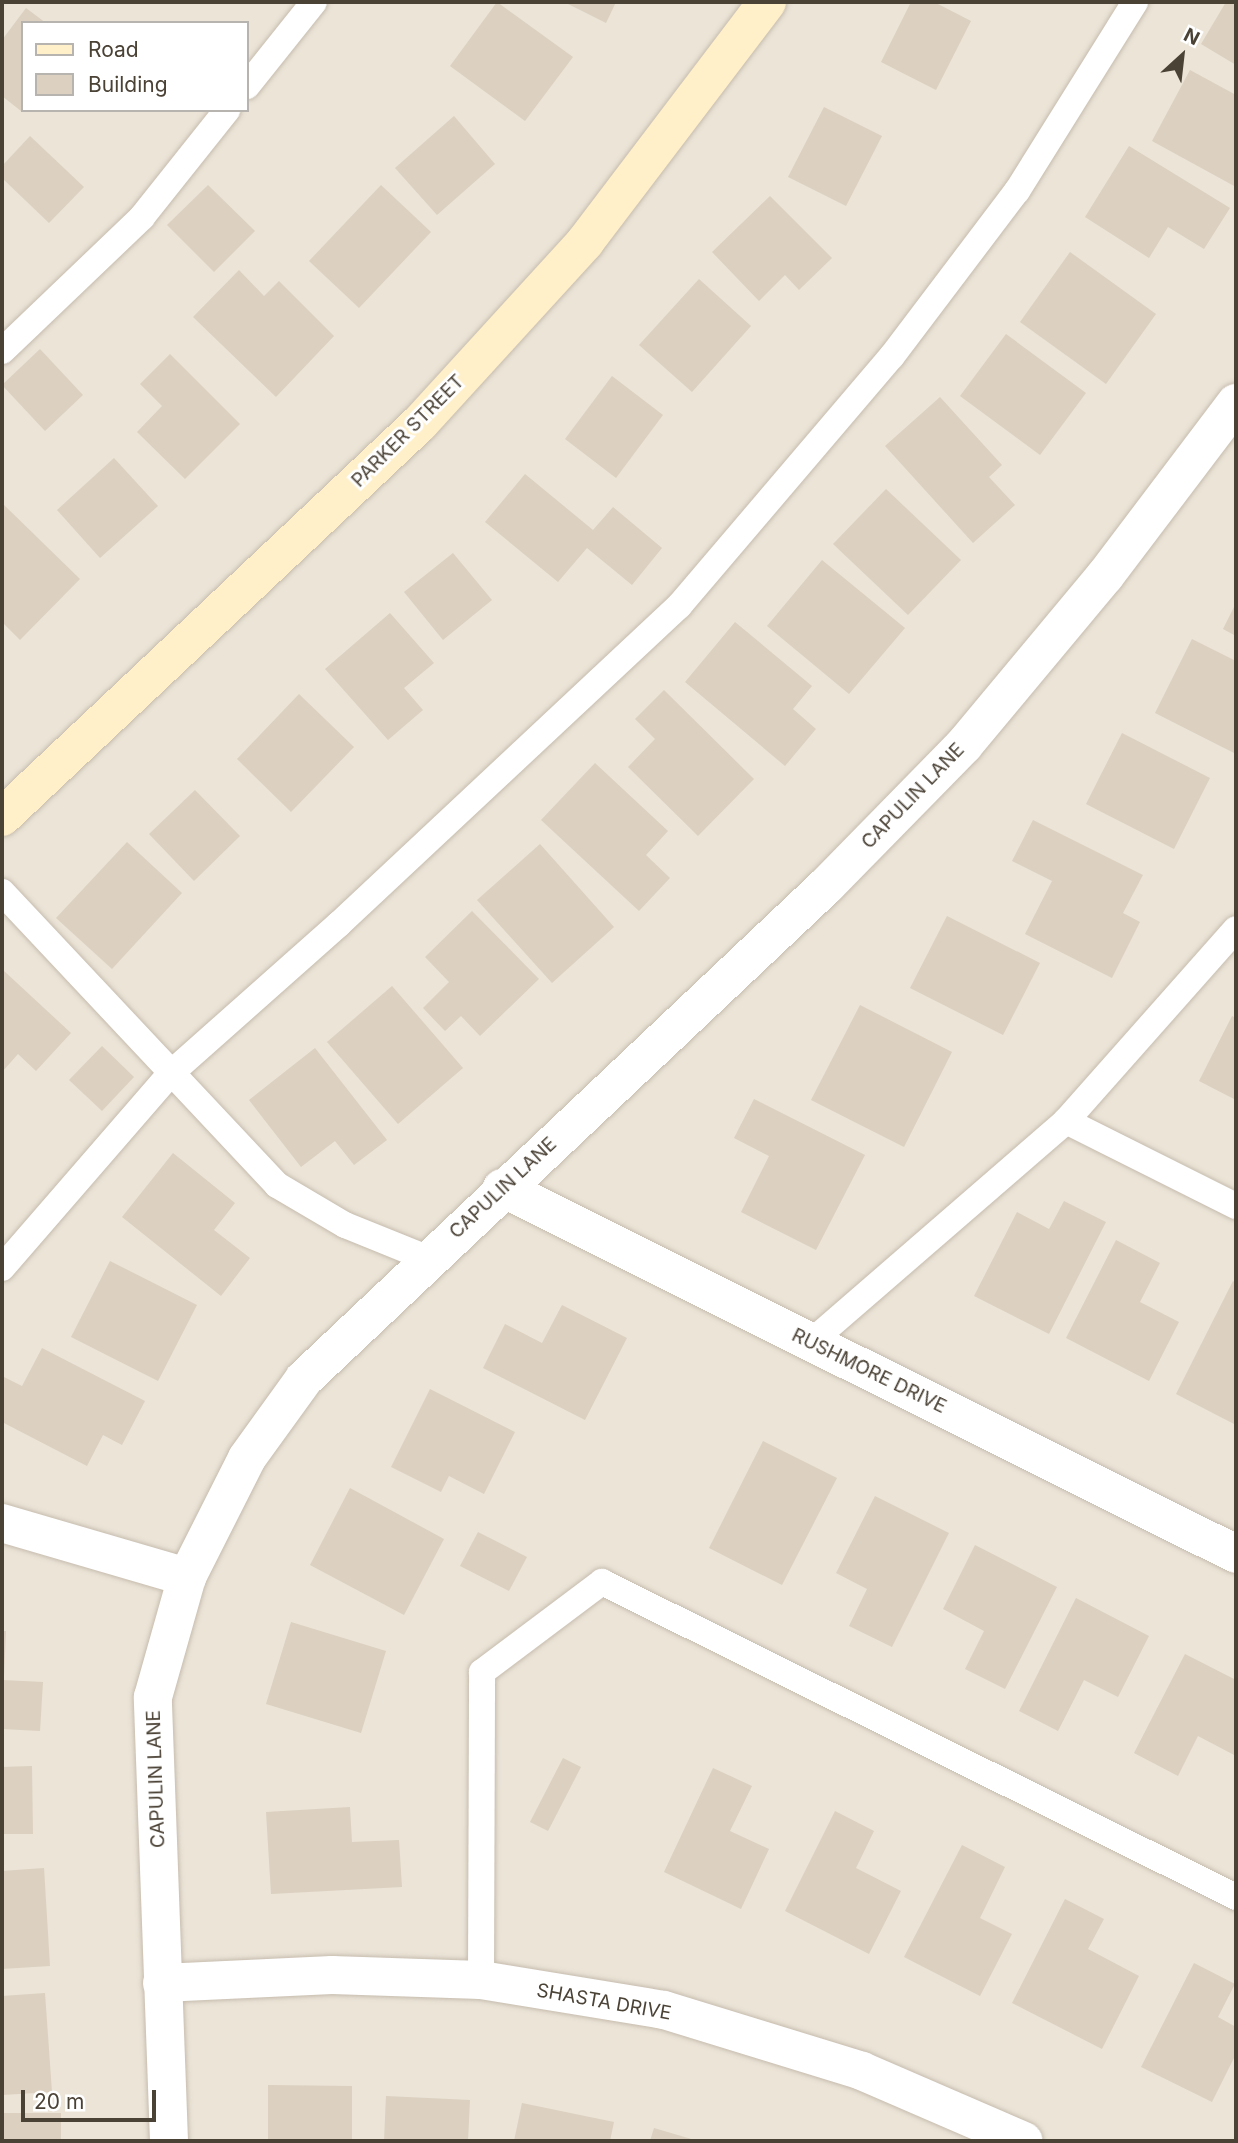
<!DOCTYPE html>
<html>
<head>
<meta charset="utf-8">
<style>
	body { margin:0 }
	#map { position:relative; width:1238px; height:2143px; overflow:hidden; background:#f6f2e9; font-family:Inter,sans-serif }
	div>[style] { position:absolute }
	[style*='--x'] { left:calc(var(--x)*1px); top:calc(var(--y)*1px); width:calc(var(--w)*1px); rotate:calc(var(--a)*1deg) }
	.residential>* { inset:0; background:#ebe4d7 }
	.building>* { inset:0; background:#dcd0c0 }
	.roads { filter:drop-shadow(0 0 2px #c6bcae) drop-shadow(0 0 2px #c6bcae) }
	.service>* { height:26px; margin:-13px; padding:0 13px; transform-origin:13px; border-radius:13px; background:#fff }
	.minor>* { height:38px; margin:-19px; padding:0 19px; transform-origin:19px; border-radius:19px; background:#fff }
	.tertiary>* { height:38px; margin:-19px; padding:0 19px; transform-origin:19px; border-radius:19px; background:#fff }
	.secondary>* { height:38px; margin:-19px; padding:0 19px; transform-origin:19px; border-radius:19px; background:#fff0ca }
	span { translate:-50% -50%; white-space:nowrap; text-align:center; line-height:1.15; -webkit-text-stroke:6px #fff; paint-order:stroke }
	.street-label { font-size:19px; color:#4b4236 }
	.frame { position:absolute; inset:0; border:4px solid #4b4236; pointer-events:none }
	.legend { position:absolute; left:21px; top:21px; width:228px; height:91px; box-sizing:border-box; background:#fff; border:2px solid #b7b3af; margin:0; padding:9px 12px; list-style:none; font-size:21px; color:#4b4236 }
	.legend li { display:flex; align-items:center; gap:14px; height:35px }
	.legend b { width:35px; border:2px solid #b7b3af }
	.north { position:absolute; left:1147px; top:21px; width:70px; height:70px; -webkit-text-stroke:5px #fff; paint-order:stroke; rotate:27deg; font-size:19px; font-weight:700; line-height:28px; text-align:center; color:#4b4236 }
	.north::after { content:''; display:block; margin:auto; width:24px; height:32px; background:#4b4236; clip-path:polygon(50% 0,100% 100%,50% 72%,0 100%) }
	.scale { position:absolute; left:21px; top:2090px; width:135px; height:32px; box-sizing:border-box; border:4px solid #4b4236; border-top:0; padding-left:9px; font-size:21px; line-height:24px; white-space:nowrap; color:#4b4236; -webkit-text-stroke:5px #fff; paint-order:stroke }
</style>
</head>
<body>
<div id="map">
	<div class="residential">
		<div style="clip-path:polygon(evenodd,2px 2px,1236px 2px,1236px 2141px,2px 2141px,2px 2px,23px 23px,247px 23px,247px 110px,23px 110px,23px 23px)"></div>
	</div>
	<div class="building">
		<div style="clip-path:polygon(497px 2px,573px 57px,525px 121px,450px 66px)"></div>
		<div style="clip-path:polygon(564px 2px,616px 2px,606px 23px)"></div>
		<div style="clip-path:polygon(911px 2px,934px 2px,971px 21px,936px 90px,881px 62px)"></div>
		<div style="clip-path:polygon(1226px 2px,1236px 2px,1236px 65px,1201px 44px)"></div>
		<div style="clip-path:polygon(26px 8px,46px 23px,23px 23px,21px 111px,2px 96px,2px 40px)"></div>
		<div style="clip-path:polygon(1190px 70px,1236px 95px,1236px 187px,1152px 141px)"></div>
		<div style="clip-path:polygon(824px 107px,882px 136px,846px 206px,788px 177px)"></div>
		<div style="clip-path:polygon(454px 116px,495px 164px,437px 215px,395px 168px)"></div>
		<div style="clip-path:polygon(30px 136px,84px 187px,49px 223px,2px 178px,2px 166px)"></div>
		<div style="clip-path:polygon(1129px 146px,1230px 208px,1204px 249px,1168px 227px,1149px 258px,1085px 217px)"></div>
		<div style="clip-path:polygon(208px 185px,255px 231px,214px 272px,167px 225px)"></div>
		<div style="clip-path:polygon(381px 185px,431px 232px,359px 308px,309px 261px)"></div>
		<div style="clip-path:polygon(770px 196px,832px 258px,799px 290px,785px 275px,759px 301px,712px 252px)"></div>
		<div style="clip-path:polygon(1070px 252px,1156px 314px,1106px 384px,1020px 322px)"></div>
		<div style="clip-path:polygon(239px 270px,264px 296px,279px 281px,334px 336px,276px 397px,193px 317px)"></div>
		<div style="clip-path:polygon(699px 279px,751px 326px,692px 392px,639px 345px)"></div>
		<div style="clip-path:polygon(1006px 334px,1086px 393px,1040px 455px,960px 396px)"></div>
		<div style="clip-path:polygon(40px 349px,83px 395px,45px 431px,2px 385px)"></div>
		<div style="clip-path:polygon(170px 354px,240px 424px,185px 479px,137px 432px,162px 406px,140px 384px)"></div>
		<div style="clip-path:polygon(612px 376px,663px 415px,616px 478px,565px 439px)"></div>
		<div style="clip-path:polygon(940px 397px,1002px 465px,989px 477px,1015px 505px,973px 543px,885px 446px)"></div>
		<div style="clip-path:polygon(114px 458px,158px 506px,100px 558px,57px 510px)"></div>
		<div style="clip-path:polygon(525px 474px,593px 530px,613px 507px,662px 548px,632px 585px,587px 548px,558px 582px,485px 522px)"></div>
		<div style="clip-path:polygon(886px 489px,961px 560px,908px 615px,833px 544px)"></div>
		<div style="clip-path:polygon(2px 503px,80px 579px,20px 640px,2px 622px)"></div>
		<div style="clip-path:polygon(453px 553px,492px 600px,443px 640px,404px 592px)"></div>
		<div style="clip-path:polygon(822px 560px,905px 628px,849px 694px,767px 626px)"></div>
		<div style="clip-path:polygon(1236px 603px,1236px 636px,1223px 629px)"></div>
		<div style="clip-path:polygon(390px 613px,434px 663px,404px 688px,423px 710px,388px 740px,325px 669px)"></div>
		<div style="clip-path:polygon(735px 622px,812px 686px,793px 709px,816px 729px,785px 766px,685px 682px)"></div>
		<div style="clip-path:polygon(1192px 639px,1236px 661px,1236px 754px,1155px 713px)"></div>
		<div style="clip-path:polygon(664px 690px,754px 779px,698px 836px,628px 767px,655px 739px,635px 719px)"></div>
		<div style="clip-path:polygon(299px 694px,354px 747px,291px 812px,237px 759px)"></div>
		<div style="clip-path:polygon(1122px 733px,1210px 778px,1174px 849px,1086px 804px)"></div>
		<div style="clip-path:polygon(595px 763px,668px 831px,646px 855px,670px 878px,639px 911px,541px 820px)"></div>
		<div style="clip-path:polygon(195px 790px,240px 836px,194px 881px,149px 834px)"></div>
		<div style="clip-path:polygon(1033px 820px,1143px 875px,1123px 913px,1140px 922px,1112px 978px,1025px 934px,1052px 881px,1012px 861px)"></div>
		<div style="clip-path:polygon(127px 842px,182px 893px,112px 969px,56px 918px)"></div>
		<div style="clip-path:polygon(540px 844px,614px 927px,552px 983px,477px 900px)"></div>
		<div style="clip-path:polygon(472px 911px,539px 979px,480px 1036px,461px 1016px,445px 1031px,423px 1008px,449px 982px,425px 957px)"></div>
		<div style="clip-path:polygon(947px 916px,1040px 963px,1003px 1035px,910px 988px)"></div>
		<div style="clip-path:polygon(3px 970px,71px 1033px,36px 1071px,18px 1054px,2px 1072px)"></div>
		<div style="clip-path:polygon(392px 986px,463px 1068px,398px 1124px,327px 1042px)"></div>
		<div style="clip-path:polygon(860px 1005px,952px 1052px,904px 1147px,811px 1100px)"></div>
		<div style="clip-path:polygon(1232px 1016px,1236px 1018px,1236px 1100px,1199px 1081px)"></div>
		<div style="clip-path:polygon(102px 1046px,134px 1077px,102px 1111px,69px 1080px)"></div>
		<div style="clip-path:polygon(315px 1048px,387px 1140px,354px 1165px,335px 1141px,301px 1167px,249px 1100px)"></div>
		<div style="clip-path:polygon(754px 1099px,865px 1155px,816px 1250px,741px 1212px,769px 1156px,734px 1138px)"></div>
		<div style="clip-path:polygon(173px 1153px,235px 1203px,214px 1230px,250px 1258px,221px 1296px,122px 1217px)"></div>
		<div style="clip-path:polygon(1064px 1201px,1106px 1222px,1049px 1334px,974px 1296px,1017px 1212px,1049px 1229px)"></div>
		<div style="clip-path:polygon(1116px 1240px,1160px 1263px,1140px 1302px,1179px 1322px,1149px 1381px,1066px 1338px)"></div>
		<div style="clip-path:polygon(110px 1261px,197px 1305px,158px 1381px,71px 1337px)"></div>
		<div style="clip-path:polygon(1233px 1281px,1236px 1283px,1236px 1425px,1176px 1394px)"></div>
		<div style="clip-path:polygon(562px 1305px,627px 1338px,585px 1420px,483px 1368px,505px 1324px,542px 1343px)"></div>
		<div style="clip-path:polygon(42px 1348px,145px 1401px,122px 1445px,103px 1435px,87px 1466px,2px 1422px,2px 1376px,22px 1386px)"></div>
		<div style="clip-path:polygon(430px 1389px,515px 1432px,484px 1494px,449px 1476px,441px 1492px,391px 1467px)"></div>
		<div style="clip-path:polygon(763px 1441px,837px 1478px,782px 1585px,709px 1548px)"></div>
		<div style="clip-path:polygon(350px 1488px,444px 1539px,404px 1615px,310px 1565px)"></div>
		<div style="clip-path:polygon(875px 1496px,949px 1533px,892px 1647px,849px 1626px,867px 1589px,836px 1573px)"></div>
		<div style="clip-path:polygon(478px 1532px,527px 1557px,509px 1591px,460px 1566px)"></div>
		<div style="clip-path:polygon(975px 1545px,1057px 1587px,1005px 1689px,965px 1669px,984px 1631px,943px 1609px)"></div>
		<div style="clip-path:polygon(1076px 1598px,1149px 1636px,1118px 1697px,1084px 1680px,1058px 1731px,1019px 1711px)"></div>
		<div style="clip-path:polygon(291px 1622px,386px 1651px,361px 1733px,266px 1704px)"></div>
		<div style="clip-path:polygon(2px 1631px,6px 1631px,4px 1676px,2px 1676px)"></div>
		<div style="clip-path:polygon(1185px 1654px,1236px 1680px,1236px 1756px,1198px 1736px,1178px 1776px,1134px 1753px)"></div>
		<div style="clip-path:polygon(2px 1680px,43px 1682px,40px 1731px,2px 1729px)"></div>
		<div style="clip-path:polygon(563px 1758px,581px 1767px,548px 1831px,530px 1822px)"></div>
		<div style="clip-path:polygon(32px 1766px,33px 1834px,2px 1834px,2px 1767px)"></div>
		<div style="clip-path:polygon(713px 1768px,752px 1786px,730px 1831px,769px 1849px,741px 1909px,664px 1872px)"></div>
		<div style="clip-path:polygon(350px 1807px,352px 1842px,399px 1840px,402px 1887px,271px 1894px,266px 1812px)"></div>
		<div style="clip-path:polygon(835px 1811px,874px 1831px,856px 1868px,901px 1891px,869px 1954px,785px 1911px)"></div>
		<div style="clip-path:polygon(962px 1845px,1005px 1867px,980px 1918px,1012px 1934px,980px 1996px,904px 1957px)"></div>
		<div style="clip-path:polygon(44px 1868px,50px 1966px,2px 1969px,2px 1871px)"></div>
		<div style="clip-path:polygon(1065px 1899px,1104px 1919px,1088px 1949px,1139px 1976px,1102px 2049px,1012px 2003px)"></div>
		<div style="clip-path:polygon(1194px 1963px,1235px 1984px,1218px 2017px,1236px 2027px,1236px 2054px,1212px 2102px,1141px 2067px)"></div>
		<div style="clip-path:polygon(45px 1993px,52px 2092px,2px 2095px,2px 1996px)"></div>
		<div style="clip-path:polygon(268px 2085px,352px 2086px,352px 2141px,268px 2141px)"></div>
		<div style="clip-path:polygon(386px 2096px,470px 2100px,468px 2141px,384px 2141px)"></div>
		<div style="clip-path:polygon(522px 2103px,614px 2122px,610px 2141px,514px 2141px)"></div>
		<div style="clip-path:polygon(2px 2113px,61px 2113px,61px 2141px,2px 2141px)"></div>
		<div style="clip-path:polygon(654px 2128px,698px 2141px,650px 2141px)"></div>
	</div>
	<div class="roads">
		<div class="service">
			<div style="--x:247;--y:86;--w:107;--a:-51.4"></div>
			<div style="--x:2;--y:351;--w:194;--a:-43.7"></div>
			<div style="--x:142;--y:217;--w:137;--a:-51.5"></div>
			<div style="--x:2;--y:892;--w:402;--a:46.8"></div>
			<div style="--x:277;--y:1185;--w:79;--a:30.5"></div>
			<div style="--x:345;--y:1225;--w:91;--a:22"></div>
			<div style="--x:1066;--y:1121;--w:190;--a:26.6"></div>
			<div style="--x:2;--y:1268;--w:257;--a:-49.1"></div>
			<div style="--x:170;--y:1074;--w:226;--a:-41.6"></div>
			<div style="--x:339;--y:924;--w:466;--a:-43.1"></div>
			<div style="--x:679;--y:606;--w:328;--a:-49.6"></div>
			<div style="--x:892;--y:356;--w:207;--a:-52.9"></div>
			<div style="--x:1017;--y:191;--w:223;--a:-58"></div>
			<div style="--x:811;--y:1342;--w:337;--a:-40.9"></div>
			<div style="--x:1066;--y:1121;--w:256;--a:-48.5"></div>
			<div style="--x:481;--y:1980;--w:308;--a:-89.8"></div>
			<div style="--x:482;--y:1672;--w:150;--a:-36.9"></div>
			<div style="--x:602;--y:1582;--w:708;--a:26.42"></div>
		</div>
		<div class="minor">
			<div style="--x:502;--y:1188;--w:820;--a:26.5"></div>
			<div style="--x:162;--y:1983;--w:170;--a:-2.7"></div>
			<div style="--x:332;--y:1975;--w:149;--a:1.9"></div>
			<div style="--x:481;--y:1980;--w:185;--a:9.3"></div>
			<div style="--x:664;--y:2010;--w:207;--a:17.1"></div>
			<div style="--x:862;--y:2071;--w:176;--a:23.4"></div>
		</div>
		<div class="tertiary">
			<div style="--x:2;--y:1523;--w:193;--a:16.3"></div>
			<div style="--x:169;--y:2141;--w:444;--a:-92.1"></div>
			<div style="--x:153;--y:1697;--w:125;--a:-74.2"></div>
			<div style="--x:187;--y:1577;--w:133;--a:-63.2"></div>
			<div style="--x:247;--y:1458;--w:97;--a:-54.2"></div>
			<div style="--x:304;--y:1379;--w:719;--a:-43.37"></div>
			<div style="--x:827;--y:885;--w:196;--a:-45.6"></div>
			<div style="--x:964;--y:745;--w:220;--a:-50.2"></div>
			<div style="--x:1105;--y:576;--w:217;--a:-52.9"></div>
		</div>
		<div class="secondary">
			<div style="--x:2;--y:817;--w:574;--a:-43.31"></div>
			<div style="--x:420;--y:423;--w:245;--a:-47.6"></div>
			<div style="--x:585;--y:242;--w:301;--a:-52.8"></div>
		</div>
	</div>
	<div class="street-label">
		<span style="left:408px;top:431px;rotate:-45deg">PARKER STREET</span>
		<span style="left:913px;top:796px;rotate:-46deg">CAPULIN LANE</span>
		<span style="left:503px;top:1188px;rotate:-43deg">CAPULIN LANE</span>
		<span style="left:869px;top:1371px;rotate:26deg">RUSHMORE DRIVE</span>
		<span style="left:156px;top:1779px;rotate:-92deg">CAPULIN LANE</span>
		<span style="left:604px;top:2002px;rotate:10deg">SHASTA DRIVE</span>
	</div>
	<div class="frame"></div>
	<ul class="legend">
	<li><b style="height:9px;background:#fff0ca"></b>Road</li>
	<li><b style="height:19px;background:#dcd0c0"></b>Building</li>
	</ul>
	<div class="north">N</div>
	<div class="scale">20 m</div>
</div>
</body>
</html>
